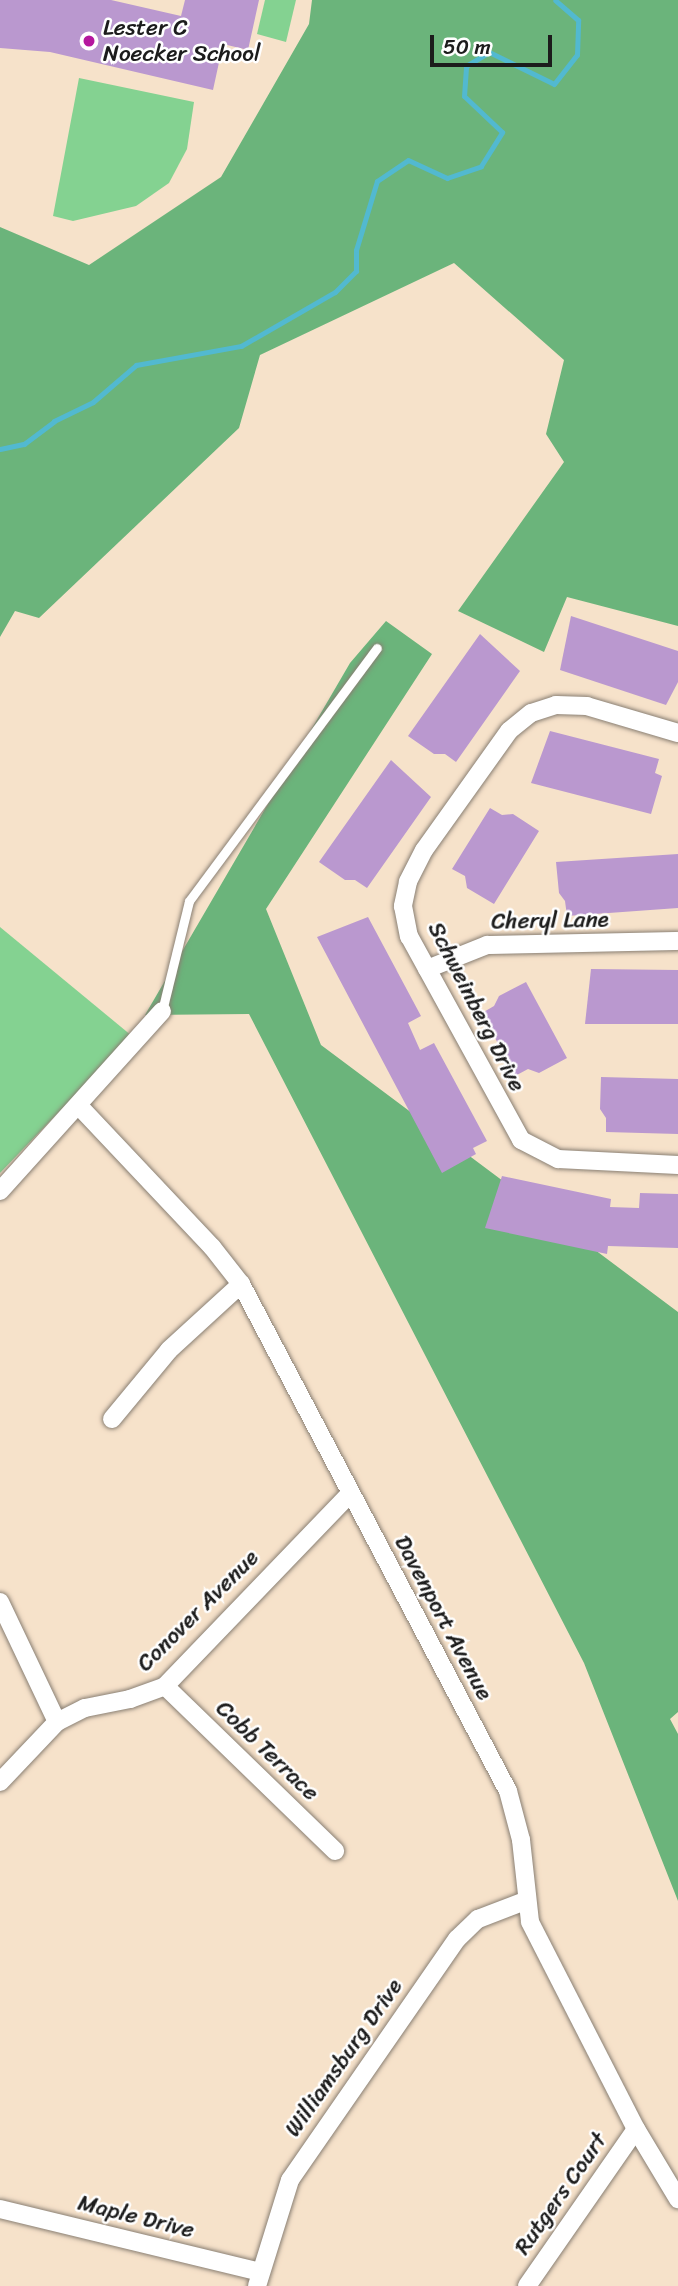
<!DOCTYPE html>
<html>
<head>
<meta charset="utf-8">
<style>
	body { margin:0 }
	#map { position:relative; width:678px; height:2286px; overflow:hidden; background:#f6e2ca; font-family:Sriracha,sans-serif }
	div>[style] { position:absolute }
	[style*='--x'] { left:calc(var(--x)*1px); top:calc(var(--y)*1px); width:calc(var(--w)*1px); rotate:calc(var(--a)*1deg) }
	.green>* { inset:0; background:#84d291 }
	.forest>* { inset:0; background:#6bb47b }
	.stream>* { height:5px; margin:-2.5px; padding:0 2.5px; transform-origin:2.5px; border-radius:2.5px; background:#52b9d0 }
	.building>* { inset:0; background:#ba98cf }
	.roads { filter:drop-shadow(0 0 2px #897f73) drop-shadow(0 0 2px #897f73) }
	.service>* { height:9px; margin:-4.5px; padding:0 4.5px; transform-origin:4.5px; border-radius:4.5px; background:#fff }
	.minor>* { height:18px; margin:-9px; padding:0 9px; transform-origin:9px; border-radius:9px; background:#fff }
	.dots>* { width:19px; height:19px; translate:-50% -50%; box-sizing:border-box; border:4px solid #fff; border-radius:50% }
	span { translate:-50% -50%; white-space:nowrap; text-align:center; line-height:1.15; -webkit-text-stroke:5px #fff; paint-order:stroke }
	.poi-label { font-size:23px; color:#1c1c1c }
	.left { translate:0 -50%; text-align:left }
	.street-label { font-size:23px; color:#1c1c1c }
	.scale { position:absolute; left:430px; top:35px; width:122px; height:32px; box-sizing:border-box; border:4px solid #1c1c1c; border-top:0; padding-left:9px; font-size:21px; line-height:24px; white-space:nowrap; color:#1c1c1c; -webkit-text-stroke:5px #fff; paint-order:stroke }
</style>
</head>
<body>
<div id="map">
	<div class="green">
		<div style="clip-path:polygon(265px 0,296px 0,286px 42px,257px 34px)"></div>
		<div style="clip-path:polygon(79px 78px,194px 102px,187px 149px,169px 183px,136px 206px,73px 221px,53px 216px)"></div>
		<div style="clip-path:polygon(0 927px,132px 1036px,0 1173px)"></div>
	</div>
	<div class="forest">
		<div style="clip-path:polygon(312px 0,678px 0,678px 626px,567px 597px,544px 652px,458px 611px,564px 462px,546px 434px,564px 360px,454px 263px,260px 355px,239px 428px,39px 618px,15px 611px,0 637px,0 227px,89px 265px,221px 177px,309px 24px)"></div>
		<div style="clip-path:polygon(386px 621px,432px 654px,266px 909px,321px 1045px,678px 1312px,678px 1712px,670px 1719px,678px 1734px,678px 1901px,584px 1663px,249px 1014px,145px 1015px,350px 663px)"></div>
	</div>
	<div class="stream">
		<div style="--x:0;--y:449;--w:25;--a:-12"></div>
		<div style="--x:24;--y:444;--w:38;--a:-37"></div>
		<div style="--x:54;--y:421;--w:43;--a:-26"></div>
		<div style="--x:93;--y:402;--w:57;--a:-40.7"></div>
		<div style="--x:136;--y:365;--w:107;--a:-10.3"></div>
		<div style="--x:241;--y:346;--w:108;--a:-29.9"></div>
		<div style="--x:335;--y:292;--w:30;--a:-45"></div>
		<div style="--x:356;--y:271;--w:21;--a:-90"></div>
		<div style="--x:356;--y:250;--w:72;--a:-73.1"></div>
		<div style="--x:377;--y:181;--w:37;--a:-34"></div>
		<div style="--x:408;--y:160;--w:43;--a:24.8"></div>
		<div style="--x:447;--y:178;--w:36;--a:-19"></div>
		<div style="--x:481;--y:166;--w:40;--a:-58"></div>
		<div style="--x:502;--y:132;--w:52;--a:-136.5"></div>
		<div style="--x:464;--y:96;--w:30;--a:-86"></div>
		<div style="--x:466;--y:66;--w:27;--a:-31"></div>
		<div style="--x:489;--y:52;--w:72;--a:26.2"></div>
		<div style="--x:554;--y:84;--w:37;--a:-52"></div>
		<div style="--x:577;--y:55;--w:35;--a:-88"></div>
		<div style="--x:578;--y:20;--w:30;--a:-139"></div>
	</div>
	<div class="building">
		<div style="clip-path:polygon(0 0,111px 0,181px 16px,185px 0,259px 0,248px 50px,223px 44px,213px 90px,50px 52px,0 48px)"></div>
		<div style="clip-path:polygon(571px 616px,678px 651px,678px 682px,666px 705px,560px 670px)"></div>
		<div style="clip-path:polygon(480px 634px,520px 671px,456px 762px,445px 754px,434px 754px,408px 736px)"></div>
		<div style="clip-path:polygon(550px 731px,659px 759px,655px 773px,662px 776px,651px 814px,531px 783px)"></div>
		<div style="clip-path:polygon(391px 760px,431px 797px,367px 888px,355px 880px,345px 880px,319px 862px)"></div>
		<div style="clip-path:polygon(490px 808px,502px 815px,513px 814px,539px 831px,494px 904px,467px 888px,465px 876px,452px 869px)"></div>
		<div style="clip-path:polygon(678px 854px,678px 908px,567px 916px,565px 901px,559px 893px,556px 862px)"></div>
		<div style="clip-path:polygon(368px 917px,421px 1016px,408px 1023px,420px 1050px,434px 1043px,487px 1141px,473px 1148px,476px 1154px,442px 1173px,317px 937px)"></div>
		<div style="clip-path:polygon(591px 969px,678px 970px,678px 1024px,585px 1024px)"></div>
		<div style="clip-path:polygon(526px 982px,567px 1058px,539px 1073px,528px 1069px,515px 1076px,482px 1013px,494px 1006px,499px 996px)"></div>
		<div style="clip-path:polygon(601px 1077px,678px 1079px,678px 1134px,606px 1132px,606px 1118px,600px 1109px)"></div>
		<div style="clip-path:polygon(502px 1176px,611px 1199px,610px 1207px,639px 1208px,640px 1193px,678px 1194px,678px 1248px,608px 1246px,607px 1254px,485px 1228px)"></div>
	</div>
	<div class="roads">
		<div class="service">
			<div style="--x:162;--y:1011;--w:113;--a:-76.2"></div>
			<div style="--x:189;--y:901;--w:315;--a:-53.4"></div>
		</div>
		<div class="minor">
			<div style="--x:678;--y:733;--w:95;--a:-163.5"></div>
			<div style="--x:587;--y:706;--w:31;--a:-178"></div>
			<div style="--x:556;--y:705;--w:26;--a:162"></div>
			<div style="--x:531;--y:713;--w:28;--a:141"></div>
			<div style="--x:509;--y:731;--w:146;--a:125.5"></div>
			<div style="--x:424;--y:850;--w:36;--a:117"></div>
			<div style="--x:408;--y:882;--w:25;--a:102"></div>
			<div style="--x:403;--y:906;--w:31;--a:79"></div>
			<div style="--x:409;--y:936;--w:233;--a:61.2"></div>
			<div style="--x:521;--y:1140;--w:42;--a:27.2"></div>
			<div style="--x:558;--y:1159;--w:120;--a:2.9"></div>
			<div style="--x:427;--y:969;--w:65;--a:-21.8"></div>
			<div style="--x:487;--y:945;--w:191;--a:-1.2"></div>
			<div style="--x:79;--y:1106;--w:194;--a:46.7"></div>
			<div style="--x:212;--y:1247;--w:47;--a:51.9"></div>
			<div style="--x:241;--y:1284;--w:573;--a:62.23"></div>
			<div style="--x:508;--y:1791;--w:51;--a:75.1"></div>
			<div style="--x:521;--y:1840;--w:82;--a:83.7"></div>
			<div style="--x:530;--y:1922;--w:233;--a:62.9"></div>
			<div style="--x:636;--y:2129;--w:82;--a:59"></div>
			<div style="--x:0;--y:1191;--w:242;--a:-48"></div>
			<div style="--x:112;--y:1419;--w:89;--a:-50.4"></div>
			<div style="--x:169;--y:1350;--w:98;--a:-42.5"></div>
			<div style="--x:0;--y:1602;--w:133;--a:64.6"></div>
			<div style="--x:165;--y:1686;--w:237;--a:44.1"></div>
			<div style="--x:0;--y:1782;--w:83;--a:-46.5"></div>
			<div style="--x:57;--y:1722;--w:31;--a:-27"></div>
			<div style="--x:85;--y:1708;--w:46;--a:-11.3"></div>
			<div style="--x:130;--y:1699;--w:37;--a:-20"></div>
			<div style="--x:165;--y:1686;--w:267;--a:-46.1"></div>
			<div style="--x:0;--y:2209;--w:268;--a:13.6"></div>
			<div style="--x:257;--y:2286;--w:111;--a:-72.7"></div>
			<div style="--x:290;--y:2180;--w:293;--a:-55.3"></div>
			<div style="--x:457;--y:1939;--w:29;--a:-44"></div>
			<div style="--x:478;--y:1919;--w:50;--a:-21"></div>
			<div style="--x:527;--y:2286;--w:191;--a:-55.2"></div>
		</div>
	</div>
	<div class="dots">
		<div style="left:89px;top:41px;background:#b5179e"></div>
	</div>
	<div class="poi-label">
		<span class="left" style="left:103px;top:41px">Lester C<br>Noecker School</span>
	</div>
	<div class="street-label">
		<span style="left:550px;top:921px;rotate:-1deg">Cheryl Lane</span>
		<span style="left:476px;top:1007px;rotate:63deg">Schweinberg Drive</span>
		<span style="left:198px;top:1611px;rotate:-45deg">Conover Avenue</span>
		<span style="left:443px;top:1618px;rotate:62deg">Davenport Avenue</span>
		<span style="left:267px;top:1751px;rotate:44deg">Cobb Terrace</span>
		<span style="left:344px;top:2058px;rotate:-55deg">Williamsburg Drive</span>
		<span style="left:561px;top:2194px;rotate:-55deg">Rutgers Court</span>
		<span style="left:136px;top:2217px;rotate:14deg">Maple Drive</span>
	</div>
	<div class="scale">50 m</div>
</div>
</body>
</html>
